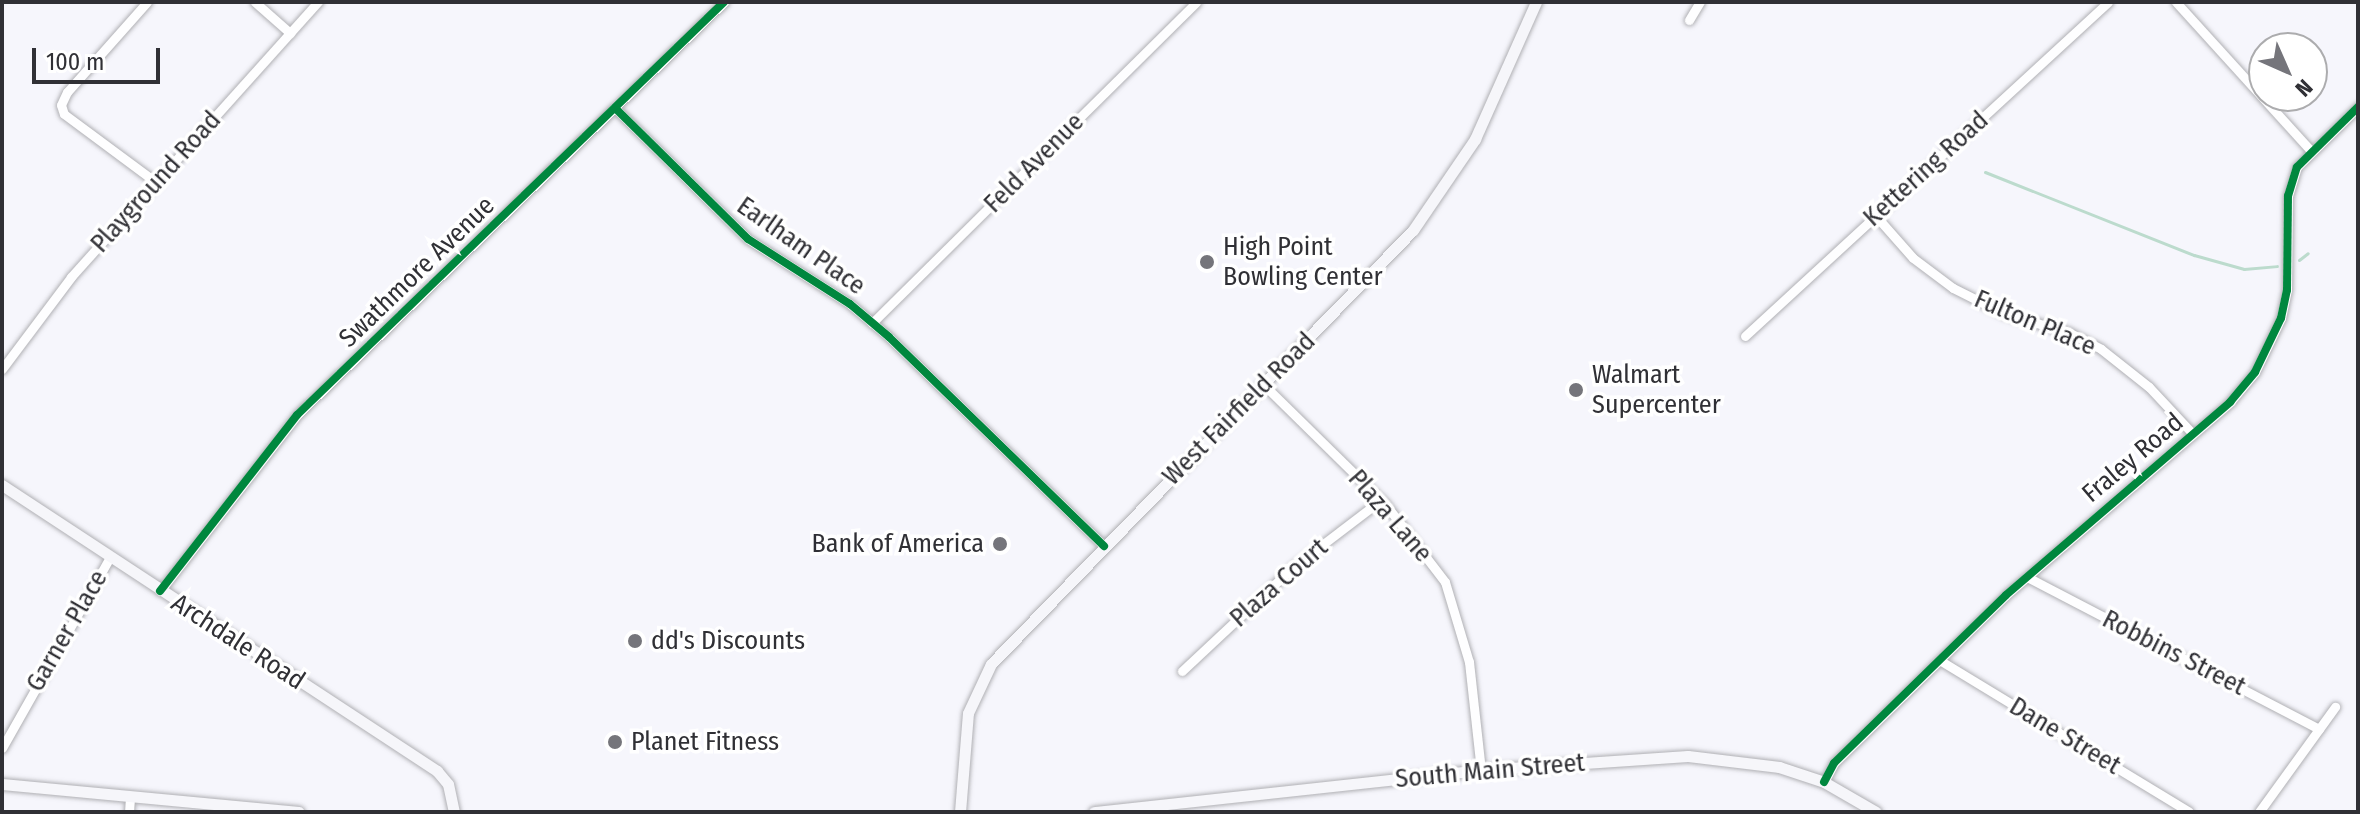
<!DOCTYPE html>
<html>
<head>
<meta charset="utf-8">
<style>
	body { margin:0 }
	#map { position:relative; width:2360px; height:814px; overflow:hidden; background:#f6f6fc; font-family:"Fira Sans Condensed",sans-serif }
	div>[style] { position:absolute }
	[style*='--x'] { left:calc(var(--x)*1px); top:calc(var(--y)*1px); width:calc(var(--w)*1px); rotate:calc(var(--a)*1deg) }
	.stream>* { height:3px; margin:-1.5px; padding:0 1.5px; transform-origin:1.5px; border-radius:1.5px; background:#bcdbcd }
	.roads { filter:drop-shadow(0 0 2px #b0b0b4) drop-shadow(0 0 2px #b0b0b4) }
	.minor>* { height:9px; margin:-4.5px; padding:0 4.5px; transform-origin:4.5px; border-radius:4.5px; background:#fefeff }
	.major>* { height:11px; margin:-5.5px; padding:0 5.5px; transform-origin:5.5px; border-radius:5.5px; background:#f6f6fa }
	.cycleway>* { height:8px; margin:-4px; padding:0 4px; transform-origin:4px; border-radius:4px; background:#00873e }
	.dots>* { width:22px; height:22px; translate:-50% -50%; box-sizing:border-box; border:4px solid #fff; border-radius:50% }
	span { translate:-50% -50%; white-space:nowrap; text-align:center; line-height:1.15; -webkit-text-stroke:7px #fff; paint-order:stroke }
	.street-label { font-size:26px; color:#303035 }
	.poi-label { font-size:26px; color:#303035 }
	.left { translate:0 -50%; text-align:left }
	.right { translate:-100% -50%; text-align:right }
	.frame { position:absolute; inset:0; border:4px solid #303035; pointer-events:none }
	.north { position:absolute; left:2248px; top:32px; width:80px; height:80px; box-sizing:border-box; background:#fff; border:2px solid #acacae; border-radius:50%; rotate:135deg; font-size:22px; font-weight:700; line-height:32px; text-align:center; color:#303035 }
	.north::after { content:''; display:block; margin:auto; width:28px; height:36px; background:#75757b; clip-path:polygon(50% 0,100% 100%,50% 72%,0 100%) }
	.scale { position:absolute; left:32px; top:48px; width:128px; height:36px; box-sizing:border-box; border:4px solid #303035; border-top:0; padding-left:10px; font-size:24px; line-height:28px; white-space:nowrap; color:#303035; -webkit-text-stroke:6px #fff; paint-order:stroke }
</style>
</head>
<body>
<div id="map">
	<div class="stream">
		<div style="--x:1985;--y:172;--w:225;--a:21.7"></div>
		<div style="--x:2194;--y:255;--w:52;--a:15.6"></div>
		<div style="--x:2244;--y:269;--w:33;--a:-5"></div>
		<div style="--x:2299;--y:260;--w:11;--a:-38"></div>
	</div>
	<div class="roads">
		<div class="minor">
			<div style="--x:147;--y:2;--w:120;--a:131.6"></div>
			<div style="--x:67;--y:92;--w:14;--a:115"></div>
			<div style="--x:61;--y:105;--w:9;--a:72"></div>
			<div style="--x:64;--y:114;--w:116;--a:36.6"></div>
			<div style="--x:255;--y:2;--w:47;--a:41.5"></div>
			<div style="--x:2176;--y:2;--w:200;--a:47.8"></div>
			<div style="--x:1689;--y:20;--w:21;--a:-59"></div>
			<div style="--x:616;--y:109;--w:185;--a:44.6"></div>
			<div style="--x:748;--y:239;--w:121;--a:32.5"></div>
			<div style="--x:850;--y:304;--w:51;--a:40.2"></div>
			<div style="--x:889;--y:337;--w:300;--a:44.2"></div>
			<div style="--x:1875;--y:215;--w:57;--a:48.5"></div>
			<div style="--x:1913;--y:258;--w:50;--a:36.9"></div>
			<div style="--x:1953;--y:288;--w:58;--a:26.6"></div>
			<div style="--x:2005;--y:314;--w:66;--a:15.9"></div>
			<div style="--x:2068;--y:332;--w:37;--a:27"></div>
			<div style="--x:2101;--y:349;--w:61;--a:38.4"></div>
			<div style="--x:2149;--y:387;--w:64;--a:46.9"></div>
			<div style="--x:872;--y:323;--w:456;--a:-44.7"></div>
			<div style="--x:1745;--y:336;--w:493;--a:-42.6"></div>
			<div style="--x:2;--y:369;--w:115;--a:-53.1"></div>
			<div style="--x:71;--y:277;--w:370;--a:-48.1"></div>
			<div style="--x:1264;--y:385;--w:171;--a:44.5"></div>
			<div style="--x:1386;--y:505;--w:97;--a:52.5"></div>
			<div style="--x:1445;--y:582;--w:84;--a:73.3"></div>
			<div style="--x:1469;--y:662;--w:109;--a:83.7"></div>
			<div style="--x:2029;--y:578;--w:327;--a:27.5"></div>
			<div style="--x:160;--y:591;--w:223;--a:-52.1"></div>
			<div style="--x:297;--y:415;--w:594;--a:-44.05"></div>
			<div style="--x:1941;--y:661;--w:290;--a:31.3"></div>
			<div style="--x:1182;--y:671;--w:152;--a:-43.1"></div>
			<div style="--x:1293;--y:567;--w:111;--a:-37.3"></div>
			<div style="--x:2;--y:748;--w:219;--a:-60.5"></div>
			<div style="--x:1824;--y:782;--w:21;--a:-62"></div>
			<div style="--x:1834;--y:763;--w:240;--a:-44.3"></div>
			<div style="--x:2006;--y:595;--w:296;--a:-40.7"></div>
			<div style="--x:2230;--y:402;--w:39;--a:-50"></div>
			<div style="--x:2255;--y:372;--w:60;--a:-64.3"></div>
			<div style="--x:2281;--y:318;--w:29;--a:-78"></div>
			<div style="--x:2287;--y:290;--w:94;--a:-89.4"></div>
			<div style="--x:2288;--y:196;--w:30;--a:-73"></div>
			<div style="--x:2297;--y:167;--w:86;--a:-44.5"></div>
			<div style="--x:129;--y:812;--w:14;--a:-86"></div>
			<div style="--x:2259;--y:812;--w:130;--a:-54.1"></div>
		</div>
		<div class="major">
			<div style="--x:2;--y:485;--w:521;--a:33.32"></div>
			<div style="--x:437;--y:771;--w:17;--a:50"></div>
			<div style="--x:448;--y:784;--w:29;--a:78"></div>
			<div style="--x:2;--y:784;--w:298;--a:5.4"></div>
			<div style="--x:960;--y:812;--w:99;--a:-85.4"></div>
			<div style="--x:968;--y:713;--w:54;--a:-64.9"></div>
			<div style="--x:991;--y:664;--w:605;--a:-45.8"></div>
			<div style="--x:1413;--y:230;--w:110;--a:-55.7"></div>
			<div style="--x:1475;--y:139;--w:150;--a:-66"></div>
			<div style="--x:1094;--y:812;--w:389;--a:-6.2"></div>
			<div style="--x:1481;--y:770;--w:207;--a:-3.9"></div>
			<div style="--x:1688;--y:756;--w:92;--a:6.9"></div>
			<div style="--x:1779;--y:767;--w:47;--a:18.4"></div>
			<div style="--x:1824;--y:782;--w:60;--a:30"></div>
		</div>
	</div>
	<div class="cycleway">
		<div style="--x:616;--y:109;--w:185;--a:44.6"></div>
		<div style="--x:748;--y:239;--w:121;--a:32.5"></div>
		<div style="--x:850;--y:304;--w:51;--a:40.2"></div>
		<div style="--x:889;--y:337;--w:300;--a:44.2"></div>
		<div style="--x:160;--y:591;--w:223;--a:-52.1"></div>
		<div style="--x:297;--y:415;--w:594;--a:-44.05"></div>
		<div style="--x:1824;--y:782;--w:21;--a:-62"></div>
		<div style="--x:1834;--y:763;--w:240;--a:-44.3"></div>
		<div style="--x:2006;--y:595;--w:296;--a:-40.7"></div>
		<div style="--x:2230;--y:402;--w:39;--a:-50"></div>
		<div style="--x:2255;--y:372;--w:60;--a:-64.3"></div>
		<div style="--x:2281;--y:318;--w:29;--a:-78"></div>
		<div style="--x:2287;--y:290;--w:94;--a:-89.4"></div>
		<div style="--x:2288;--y:196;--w:30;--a:-73"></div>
		<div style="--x:2297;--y:167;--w:86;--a:-44.5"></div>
	</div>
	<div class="dots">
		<div style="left:1207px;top:262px;background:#75757b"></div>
		<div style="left:1576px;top:390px;background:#75757b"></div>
		<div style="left:1000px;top:544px;background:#75757b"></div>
		<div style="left:635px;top:641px;background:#75757b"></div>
		<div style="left:615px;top:742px;background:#75757b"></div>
	</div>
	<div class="street-label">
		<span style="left:1034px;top:163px;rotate:-45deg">Feld Avenue</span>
		<span style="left:1926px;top:169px;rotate:-42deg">Kettering Road</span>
		<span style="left:156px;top:182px;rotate:-48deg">Playground Road</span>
		<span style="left:801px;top:246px;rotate:35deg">Earlham Place</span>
		<span style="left:417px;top:272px;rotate:-44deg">Swathmore Avenue</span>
		<span style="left:2035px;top:323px;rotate:23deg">Fulton Place</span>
		<span style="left:1239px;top:409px;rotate:-45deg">West Fairfield Road</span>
		<span style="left:2133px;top:458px;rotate:-40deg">Fraley Road</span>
		<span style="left:1390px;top:516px;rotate:49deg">Plaza Lane</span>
		<span style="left:1279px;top:583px;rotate:-41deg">Plaza Court</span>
		<span style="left:67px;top:631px;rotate:-60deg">Garner Place</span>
		<span style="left:238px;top:642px;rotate:33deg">Archdale Road</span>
		<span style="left:2174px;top:653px;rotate:27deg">Robbins Street</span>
		<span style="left:2065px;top:736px;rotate:31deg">Dane Street</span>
		<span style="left:1490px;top:771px;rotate:-5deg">South Main Street</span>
	</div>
	<div class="poi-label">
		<span class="left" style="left:1223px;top:262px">High Point<br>Bowling Center</span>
		<span class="left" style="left:1592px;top:390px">Walmart<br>Supercenter</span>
		<span class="right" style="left:984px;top:544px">Bank of America</span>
		<span class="left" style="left:651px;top:641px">dd's Discounts</span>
		<span class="left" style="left:631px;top:742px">Planet Fitness</span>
	</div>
	<div class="frame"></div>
	<div class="north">N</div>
	<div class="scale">100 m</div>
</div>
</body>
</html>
